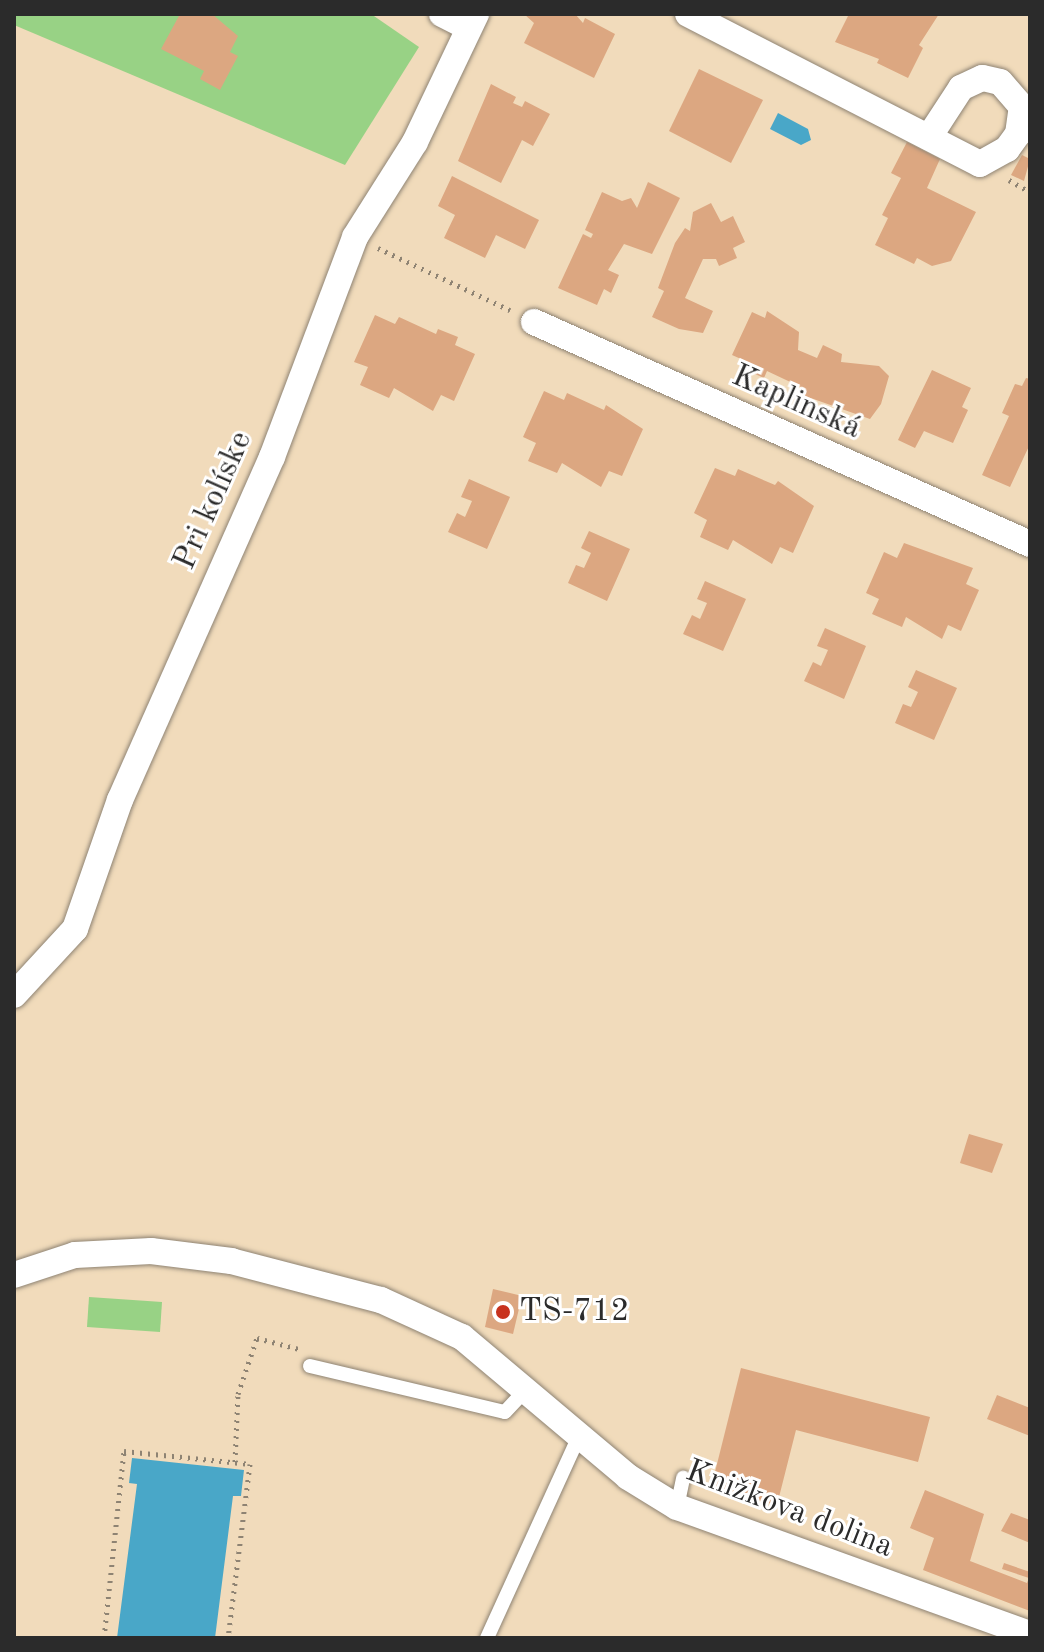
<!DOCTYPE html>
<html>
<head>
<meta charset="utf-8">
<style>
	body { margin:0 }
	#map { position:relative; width:1044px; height:1652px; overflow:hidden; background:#f1dbbb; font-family:"Old Standard TT",serif }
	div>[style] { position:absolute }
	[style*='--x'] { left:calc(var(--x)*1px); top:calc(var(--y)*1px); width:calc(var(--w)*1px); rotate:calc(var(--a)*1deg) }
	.green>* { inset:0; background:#98d285 }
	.water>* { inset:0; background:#49a7c8 }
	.building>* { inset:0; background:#dca781 }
	.path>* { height:5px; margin-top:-2.5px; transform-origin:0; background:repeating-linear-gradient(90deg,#8e8373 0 2px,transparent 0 8px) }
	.roads { filter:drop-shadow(0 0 2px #8e8373) drop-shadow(0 0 2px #8e8373) }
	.service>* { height:14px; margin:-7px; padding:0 7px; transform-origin:7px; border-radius:7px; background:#fff }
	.minor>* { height:26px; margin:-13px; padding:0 13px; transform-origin:13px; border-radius:13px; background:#fff }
	.dots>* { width:22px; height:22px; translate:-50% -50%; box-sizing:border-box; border:4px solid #fff; border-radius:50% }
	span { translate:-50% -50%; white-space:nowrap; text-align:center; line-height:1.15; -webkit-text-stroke:6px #fff; paint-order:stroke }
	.street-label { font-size:32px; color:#2b2b2b }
	.poi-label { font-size:32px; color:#2b2b2b }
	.left { translate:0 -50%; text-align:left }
	.frame { position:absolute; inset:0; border:16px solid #2b2b2b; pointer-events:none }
</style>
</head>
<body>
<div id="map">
	<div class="green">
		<div style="clip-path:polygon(14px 14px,371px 14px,419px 47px,345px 165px,14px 25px)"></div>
		<div style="clip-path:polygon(89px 1297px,162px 1302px,160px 1332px,87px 1327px)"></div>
	</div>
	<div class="water">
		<div style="clip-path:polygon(778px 113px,808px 129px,811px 140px,801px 145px,770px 129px)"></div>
		<div style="clip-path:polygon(132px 1458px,244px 1470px,241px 1496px,233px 1496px,215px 1638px,117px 1638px,137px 1484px,129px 1483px)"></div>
	</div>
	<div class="building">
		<div style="clip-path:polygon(180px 14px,212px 14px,238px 36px,230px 52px,238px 56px,220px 90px,200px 79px,204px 71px,161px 49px)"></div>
		<div style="clip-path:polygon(524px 14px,575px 14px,583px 23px,585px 18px,615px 34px,594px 78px,524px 43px,534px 23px)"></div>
		<div style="clip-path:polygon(849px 14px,939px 14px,919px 45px,923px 48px,908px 78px,877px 63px,879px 59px,835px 42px)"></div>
		<div style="clip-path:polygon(699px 69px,763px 100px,731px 163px,669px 131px)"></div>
		<div style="clip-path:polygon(491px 84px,516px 97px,513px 103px,522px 107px,525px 101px,550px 114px,533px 146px,522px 140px,501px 183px,458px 161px)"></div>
		<div style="clip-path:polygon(907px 142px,940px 159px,927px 188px,976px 212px,951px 261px,932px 266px,917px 258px,914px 264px,875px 245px,888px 218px,882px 215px,901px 178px,891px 173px)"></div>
		<div style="clip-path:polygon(1022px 155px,1030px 159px,1024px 181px,1011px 175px)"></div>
		<div style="clip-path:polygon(452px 176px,539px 220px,525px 249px,496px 235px,485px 258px,444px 238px,455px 215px,438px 206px)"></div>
		<div style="clip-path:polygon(648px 182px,680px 198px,652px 254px,624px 244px,608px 270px,619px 275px,611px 293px,604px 289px,597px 305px,558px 288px,583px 234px,591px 238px,593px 234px,585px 230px,602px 192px,622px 201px,631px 198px,637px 208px)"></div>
		<div style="clip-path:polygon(711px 203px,721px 222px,733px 216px,745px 242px,733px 248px,737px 258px,719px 266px,716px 259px,703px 259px,685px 298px,713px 311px,703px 333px,679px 329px,652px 317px,664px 291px,658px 288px,675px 243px,685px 228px,690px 231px,693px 212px)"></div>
		<div style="clip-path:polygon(767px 311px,799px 332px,798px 350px,817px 358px,823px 345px,842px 354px,841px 362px,879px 366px,889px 376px,881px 404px,870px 419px,805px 396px,803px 388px,767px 371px,764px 378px,746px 370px,750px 363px,732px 355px,752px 312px,765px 318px)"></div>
		<div style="clip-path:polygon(375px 315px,395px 324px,399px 317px,436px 334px,438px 329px,458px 337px,455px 345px,475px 354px,454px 401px,441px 395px,433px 411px,394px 388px,389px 398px,360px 385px,368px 367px,354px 362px)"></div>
		<div style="clip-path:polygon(932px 370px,971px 388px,962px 407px,968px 410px,953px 443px,924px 431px,915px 448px,898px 440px)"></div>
		<div style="clip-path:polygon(1026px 378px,1030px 379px,1030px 444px,1010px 487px,982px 475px,1009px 416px,1002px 413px,1015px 384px,1022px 386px)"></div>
		<div style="clip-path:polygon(544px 391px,564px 400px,567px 393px,604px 410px,606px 405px,643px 429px,622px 476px,609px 471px,601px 487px,562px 463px,557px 473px,528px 461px,536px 443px,523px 437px)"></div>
		<div style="clip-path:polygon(715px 468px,735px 476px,738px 469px,775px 485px,778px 481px,814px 506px,793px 553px,780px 547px,772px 564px,733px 540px,728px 550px,700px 537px,707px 520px,694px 513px)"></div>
		<div style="clip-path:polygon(469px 479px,510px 497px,487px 549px,448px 532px,457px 513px,465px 517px,472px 501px,461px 497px)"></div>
		<div style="clip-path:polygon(589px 531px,630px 549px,607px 601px,568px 583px,576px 565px,584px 568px,591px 553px,581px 548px)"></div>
		<div style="clip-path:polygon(904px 543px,973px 568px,966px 584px,979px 590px,961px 631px,948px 625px,942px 639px,906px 617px,902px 627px,872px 614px,879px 599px,866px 593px,884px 552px,897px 558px)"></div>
		<div style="clip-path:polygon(705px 581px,746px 599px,723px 651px,683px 634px,692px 615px,700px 619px,707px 603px,697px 599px)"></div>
		<div style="clip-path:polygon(825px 628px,866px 646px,844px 699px,804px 681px,813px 662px,821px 666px,828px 650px,817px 646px)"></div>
		<div style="clip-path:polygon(916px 670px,957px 688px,934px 740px,895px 723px,903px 704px,911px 707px,918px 692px,908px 687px)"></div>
		<div style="clip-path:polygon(969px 1134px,1003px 1144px,992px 1173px,960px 1163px)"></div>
		<div style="clip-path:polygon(493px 1289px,522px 1296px,513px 1334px,485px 1327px)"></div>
		<div style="clip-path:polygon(741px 1368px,930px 1417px,918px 1462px,796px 1430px,777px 1505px,711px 1488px)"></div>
		<div style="clip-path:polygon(997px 1395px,1030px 1408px,1030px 1436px,987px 1419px)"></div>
		<div style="clip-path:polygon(925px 1490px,984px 1514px,970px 1561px,1027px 1583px,1029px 1578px,1002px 1569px,1004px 1563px,1030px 1572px,1030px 1611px,923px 1570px,934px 1538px,910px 1528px)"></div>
		<div style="clip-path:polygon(1011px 1513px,1030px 1520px,1030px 1543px,1001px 1531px)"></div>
	</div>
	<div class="path">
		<div style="--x:1009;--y:180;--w:24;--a:30"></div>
		<div style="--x:378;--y:248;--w:146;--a:25.2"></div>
		<div style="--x:235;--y:1462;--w:68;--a:-87.5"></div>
		<div style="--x:238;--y:1394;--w:59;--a:-71.3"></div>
		<div style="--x:257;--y:1338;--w:43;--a:14.7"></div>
		<div style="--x:104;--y:1638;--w:188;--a:-83.9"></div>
		<div style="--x:124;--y:1451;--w:127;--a:5.9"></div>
		<div style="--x:250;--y:1464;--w:175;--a:97.2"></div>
	</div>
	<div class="roads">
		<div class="service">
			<div style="--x:310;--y:1366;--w:200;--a:13.3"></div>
			<div style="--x:505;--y:1412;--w:33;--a:-47"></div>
			<div style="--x:677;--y:1507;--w:30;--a:-78"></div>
			<div style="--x:487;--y:1638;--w:222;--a:-65.5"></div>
		</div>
		<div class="minor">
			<div style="--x:442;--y:14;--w:30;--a:27"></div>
			<div style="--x:688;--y:14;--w:328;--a:27.2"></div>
			<div style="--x:980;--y:164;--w:31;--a:-29"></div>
			<div style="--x:1007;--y:149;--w:19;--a:-54"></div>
			<div style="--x:1018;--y:134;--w:27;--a:-82"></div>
			<div style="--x:1022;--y:107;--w:33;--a:-131"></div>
			<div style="--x:1000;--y:82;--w:18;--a:-167"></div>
			<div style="--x:982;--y:78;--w:23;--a:155"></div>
			<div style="--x:961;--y:88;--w:59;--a:123.1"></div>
			<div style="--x:534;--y:322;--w:543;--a:24.11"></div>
			<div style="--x:14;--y:995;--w:90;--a:-47.3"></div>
			<div style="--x:75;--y:929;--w:137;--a:-70.8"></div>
			<div style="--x:120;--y:800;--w:375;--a:-66.1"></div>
			<div style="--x:272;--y:457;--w:235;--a:-69.3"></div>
			<div style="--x:355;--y:237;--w:112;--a:-57.7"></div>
			<div style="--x:415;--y:142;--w:142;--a:-64.5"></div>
			<div style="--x:14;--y:1275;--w:64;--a:-18.2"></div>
			<div style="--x:75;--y:1255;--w:76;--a:-3"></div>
			<div style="--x:151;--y:1251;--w:81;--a:7.1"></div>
			<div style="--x:231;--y:1261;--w:155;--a:14.6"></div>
			<div style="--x:381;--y:1300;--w:89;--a:24.6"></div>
			<div style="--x:462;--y:1337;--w:217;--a:40.1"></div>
			<div style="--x:628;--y:1477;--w:57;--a:31.5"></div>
			<div style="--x:677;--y:1507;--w:375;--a:19.8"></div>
		</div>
	</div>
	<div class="dots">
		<div style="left:503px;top:1312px;background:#c8321e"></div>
	</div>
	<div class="street-label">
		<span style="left:796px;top:403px;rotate:24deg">Kaplinská</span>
		<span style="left:214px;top:501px;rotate:-66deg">Pri kolíske</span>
		<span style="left:789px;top:1510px;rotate:21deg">Knižkova dolina</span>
	</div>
	<div class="poi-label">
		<span class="left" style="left:519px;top:1312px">TS-712</span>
	</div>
	<div class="frame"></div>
</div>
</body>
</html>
